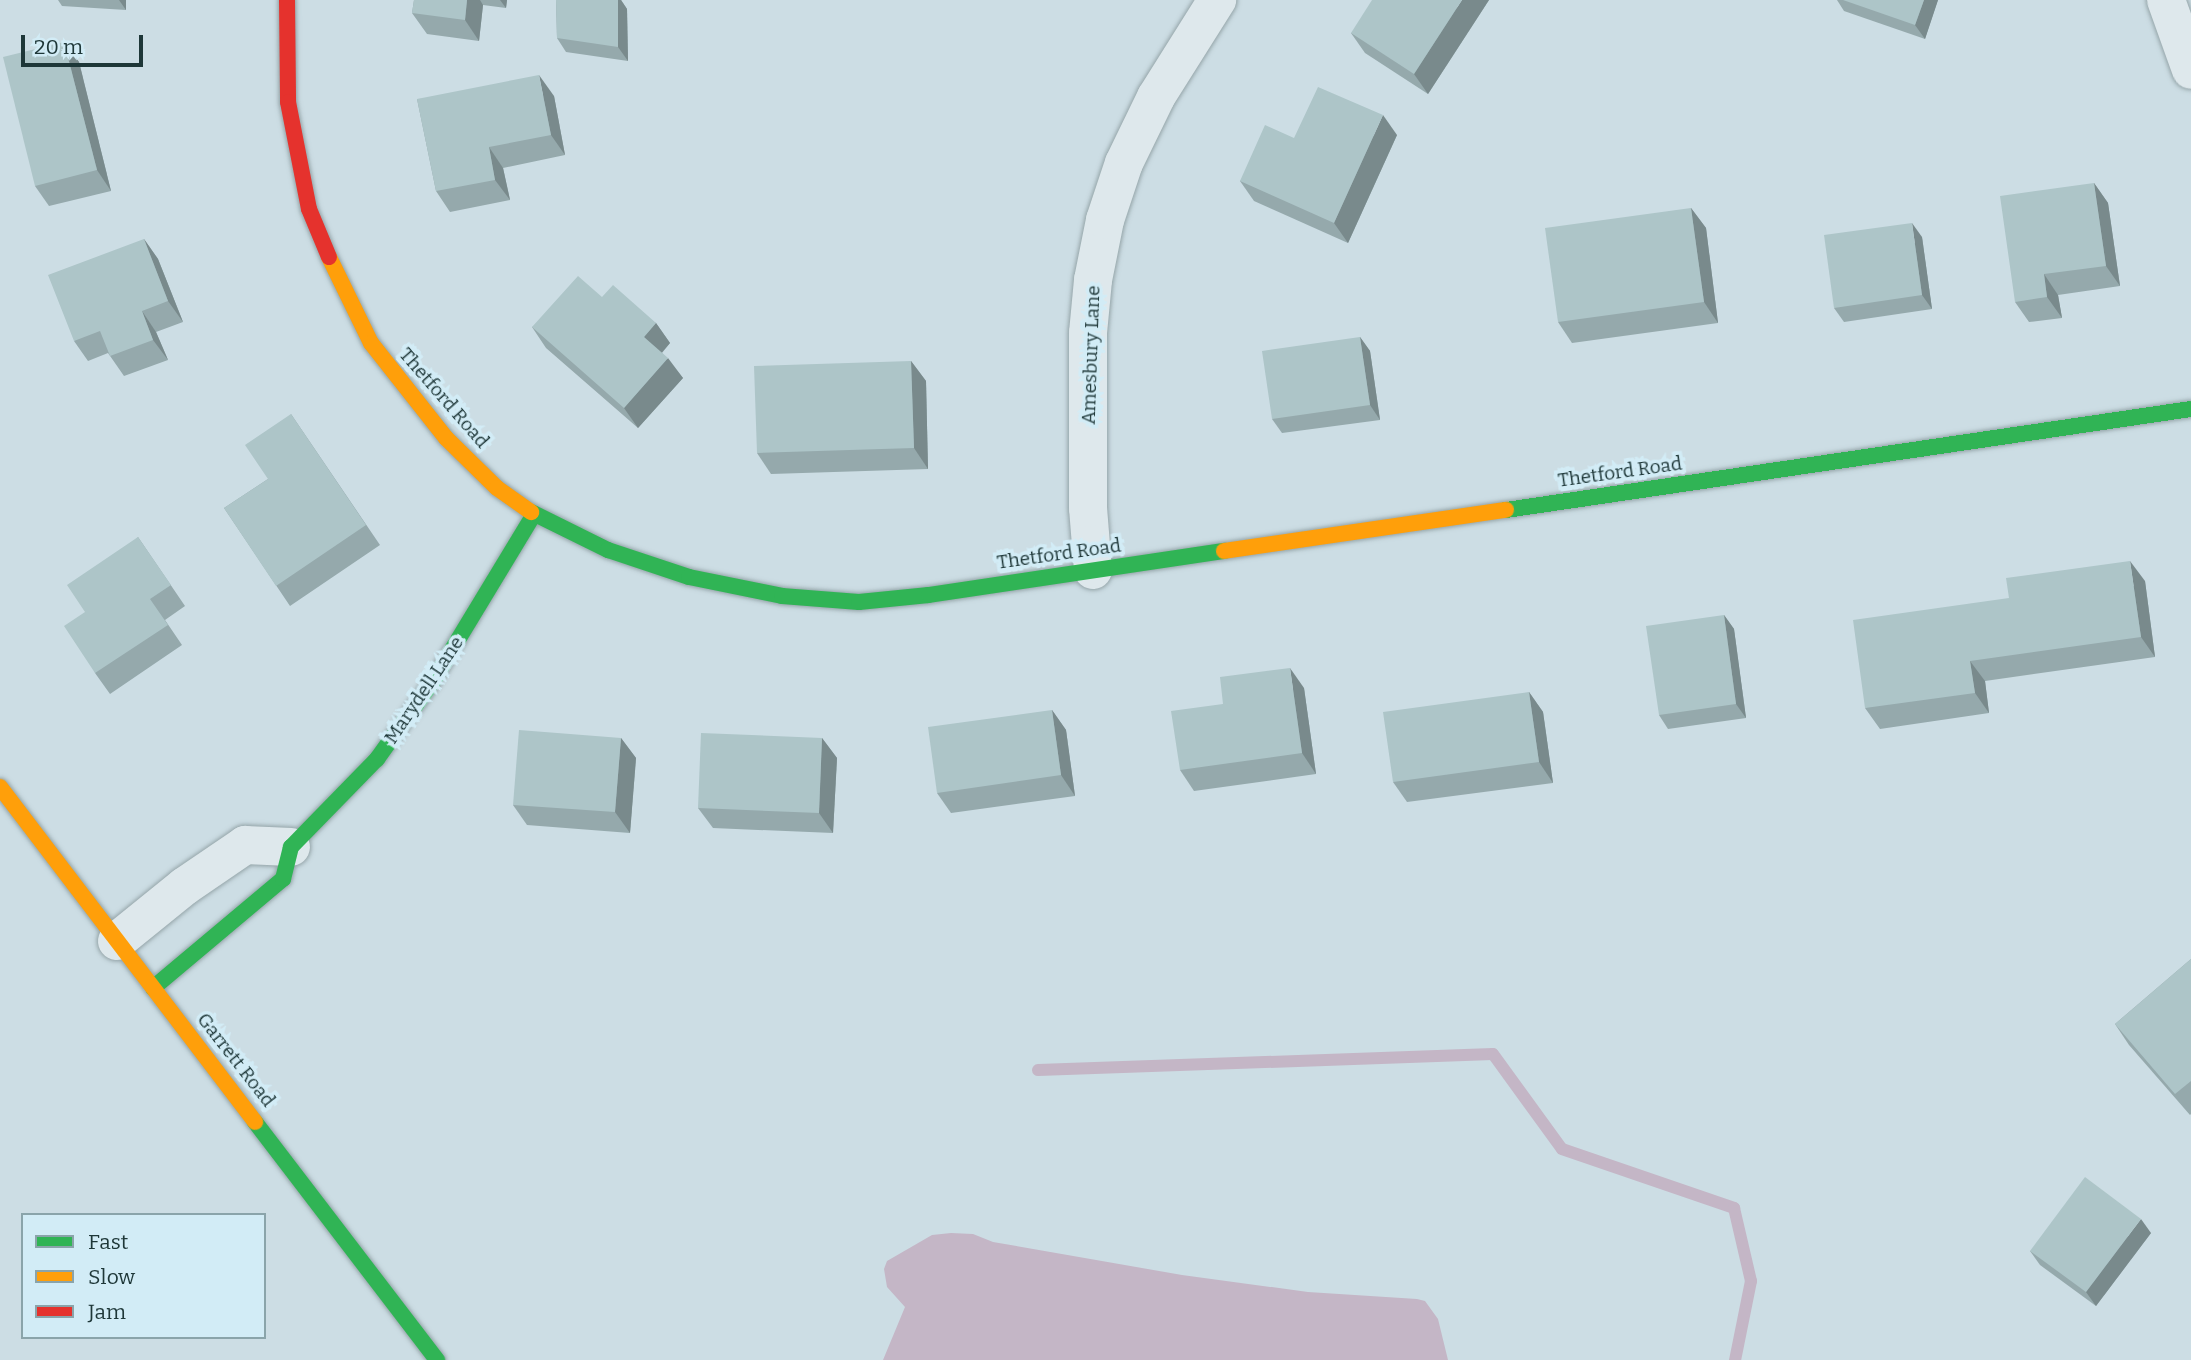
<!DOCTYPE html>
<html>
<head>
<meta charset="utf-8">
<style>
	body { margin:0 }
	#map { position:relative; width:2191px; height:1360px; overflow:hidden; background:#ccdde4; font-family:Bitter,serif }
	div>[style] { position:absolute }
	[style*='--x'] { left:calc(var(--x)*1px); top:calc(var(--y)*1px); width:calc(var(--w)*1px); rotate:calc(var(--a)*1deg) }
	.water>* { inset:0; background:#c4b6c6 }
	.stream>* { height:12px; margin:-6px; padding:0 6px; transform-origin:6px; border-radius:6px; background:#c4b6c6 }
	.roads { filter:drop-shadow(0 0 2px #95a5a9) drop-shadow(0 0 2px #95a5a9) }
	.street>* { height:38px; margin:-19px; padding:0 19px; transform-origin:19px; border-radius:19px; background:#dee8ec }
	.fast>* { height:16px; margin:-8px; padding:0 8px; transform-origin:8px; border-radius:8px; background:#30b455 }
	.slow>* { height:16px; margin:-8px; padding:0 8px; transform-origin:8px; border-radius:8px; background:#ff9f0a }
	.jam>* { height:16px; margin:-8px; padding:0 8px; transform-origin:8px; border-radius:8px; background:#e5322d }
	.wall>* { inset:0; background:#95a9ac }
	.shaded-wall>* { inset:0; background:#798a8c }
	.building>* { inset:0; background:#adc5c8 }
	span { translate:-50% -50%; white-space:nowrap; text-align:center; line-height:1.15; -webkit-text-stroke:7px #d2ecf6; paint-order:stroke }
	.street-label { font-size:19px; color:#1e3738 }
	.legend { position:absolute; left:21px; top:1213px; width:245px; height:126px; box-sizing:border-box; background:#d2ecf6; border:2px solid #8aa4aa; margin:0; padding:9px 12px; list-style:none; font-size:21px; color:#1e3738 }
	.legend li { display:flex; align-items:center; gap:14px; height:35px }
	.legend b { width:35px; border:2px solid #8aa4aa }
	.scale { position:absolute; left:21px; top:35px; width:122px; height:32px; box-sizing:border-box; border:4px solid #1e3738; border-top:0; padding-left:9px; font-size:21px; line-height:24px; white-space:nowrap; color:#1e3738; -webkit-text-stroke:5px #d2ecf6; paint-order:stroke }
</style>
</head>
<body>
<div id="map">
	<div class="water">
		<div style="clip-path:polygon(951px 1233px,973px 1234px,993px 1242px,1182px 1275px,1308px 1292px,1417px 1299px,1425px 1301px,1438px 1319px,1448px 1360px,883px 1360px,905px 1307px,887px 1287px,884px 1269px,887px 1261px,932px 1235px)"></div>
	</div>
	<div class="stream">
		<div style="--x:1038;--y:1070;--w:455;--a:-2"></div>
		<div style="--x:1493;--y:1054;--w:117;--a:54"></div>
		<div style="--x:1562;--y:1149;--w:182;--a:18.9"></div>
		<div style="--x:1734;--y:1208;--w:75;--a:76.9"></div>
		<div style="--x:1751;--y:1281;--w:81;--a:101.4"></div>
	</div>
	<div class="roads">
		<div class="street">
			<div style="--x:2166;--y:0;--w:74;--a:70.3"></div>
			<div style="--x:1093;--y:570;--w:62;--a:-94.6"></div>
			<div style="--x:1088;--y:508;--w:175;--a:-90"></div>
			<div style="--x:1088;--y:333;--w:53;--a:-84.6"></div>
			<div style="--x:1093;--y:280;--w:61;--a:-78.7"></div>
			<div style="--x:1105;--y:220;--w:60;--a:-71.6"></div>
			<div style="--x:1124;--y:163;--w:73;--a:-64.1"></div>
			<div style="--x:1156;--y:97;--w:115;--a:-57.8"></div>
			<div style="--x:117;--y:941;--w:87;--a:-39"></div>
			<div style="--x:185;--y:886;--w:73;--a:-34.3"></div>
			<div style="--x:245;--y:845;--w:46;--a:2.5"></div>
		</div>
		<div class="fast">
			<div style="--x:1506;--y:510;--w:692;--a:-8.39"></div>
			<div style="--x:531;--y:512;--w:86;--a:26.3"></div>
			<div style="--x:608;--y:550;--w:85;--a:18.4"></div>
			<div style="--x:689;--y:577;--w:95;--a:11.5"></div>
			<div style="--x:782;--y:596;--w:77;--a:4.5"></div>
			<div style="--x:859;--y:602;--w:70;--a:-5.7"></div>
			<div style="--x:929;--y:595;--w:298;--a:-8.5"></div>
			<div style="--x:153;--y:988;--w:170;--a:-40"></div>
			<div style="--x:283;--y:879;--w:33;--a:-76"></div>
			<div style="--x:291;--y:847;--w:123;--a:-45.7"></div>
			<div style="--x:377;--y:759;--w:96;--a:-54.3"></div>
			<div style="--x:433;--y:681;--w:195;--a:-58.8"></div>
			<div style="--x:255;--y:1122;--w:300;--a:52.6"></div>
		</div>
		<div class="slow">
			<div style="--x:329;--y:257;--w:96;--a:64"></div>
			<div style="--x:371;--y:343;--w:121;--a:51.7"></div>
			<div style="--x:446;--y:438;--w:71;--a:44.4"></div>
			<div style="--x:497;--y:488;--w:42;--a:35.2"></div>
			<div style="--x:1224;--y:551;--w:285;--a:-8.3"></div>
			<div style="--x:0;--y:787;--w:421;--a:52.7"></div>
		</div>
		<div class="jam">
			<div style="--x:287;--y:0;--w:102;--a:89.4"></div>
			<div style="--x:288;--y:102;--w:109;--a:78.9"></div>
			<div style="--x:309;--y:209;--w:52;--a:67.4"></div>
		</div>
	</div>
	<div class="wall">
		<div style="clip-path:polygon(58px 0,126px 0,126px 10px,62px 6px)"></div>
		<div style="clip-path:polygon(414px 0,507px 0,506px 8px,483px 5px,479px 41px,427px 34px,412px 13px)"></div>
		<div style="clip-path:polygon(556px 0,621px 0,627px 9px,628px 61px,566px 52px,557px 38px)"></div>
		<div style="clip-path:polygon(1489px 0,1428px 94px,1365px 53px,1351px 33px)"></div>
		<div style="clip-path:polygon(1837px 0,1938px 0,1925px 39px,1844px 11px)"></div>
		<div style="clip-path:polygon(64px 42px,79px 62px,111px 191px,49px 206px,35px 186px)"></div>
		<div style="clip-path:polygon(554px 96px,565px 155px,503px 168px,510px 200px,450px 212px,436px 191px,417px 99px)"></div>
		<div style="clip-path:polygon(1397px 135px,1348px 243px,1254px 201px,1240px 181px,1294px 138px)"></div>
		<div style="clip-path:polygon(2094px 183px,2108px 203px,2120px 286px,2058px 295px,2062px 318px,2029px 322px,2015px 302px)"></div>
		<div style="clip-path:polygon(1691px 208px,1706px 228px,1718px 323px,1572px 343px,1558px 322px)"></div>
		<div style="clip-path:polygon(1922px 237px,1932px 309px,1844px 322px,1834px 308px)"></div>
		<div style="clip-path:polygon(144px 239px,158px 259px,183px 322px,156px 332px,168px 360px,124px 376px,108px 353px,88px 361px,74px 341px)"></div>
		<div style="clip-path:polygon(602px 297px,656px 323px,670px 343px,662px 353px,683px 378px,638px 428px,546px 348px,532px 327px)"></div>
		<div style="clip-path:polygon(1360px 337px,1370px 351px,1380px 420px,1282px 433px,1272px 419px)"></div>
		<div style="clip-path:polygon(911px 361px,926px 381px,928px 469px,771px 474px,757px 453px)"></div>
		<div style="clip-path:polygon(291px 414px,380px 545px,290px 606px,224px 508px,268px 479px)"></div>
		<div style="clip-path:polygon(138px 537px,185px 606px,165px 620px,182px 645px,110px 694px,95px 673px,85px 612px)"></div>
		<div style="clip-path:polygon(2145px 581px,2155px 657px,1985px 681px,1989px 713px,1880px 729px,1865px 708px)"></div>
		<div style="clip-path:polygon(1724px 615px,1734px 629px,1746px 718px,1668px 729px,1659px 715px)"></div>
		<div style="clip-path:polygon(1304px 688px,1316px 774px,1194px 791px,1180px 770px,1223px 704px)"></div>
		<div style="clip-path:polygon(1529px 692px,1543px 712px,1553px 783px,1407px 802px,1393px 782px)"></div>
		<div style="clip-path:polygon(1052px 710px,1066px 730px,1075px 796px,951px 813px,937px 793px)"></div>
		<div style="clip-path:polygon(621px 738px,636px 758px,630px 833px,527px 825px,513px 805px)"></div>
		<div style="clip-path:polygon(822px 738px,837px 758px,833px 833px,713px 828px,698px 808px)"></div>
		<div style="clip-path:polygon(2191px 959px,2191px 1114px,2190px 1115px,2129px 1045px,2115px 1024px)"></div>
		<div style="clip-path:polygon(2151px 1233px,2096px 1306px,2040px 1265px,2030px 1251px)"></div>
	</div>
	<div class="shaded-wall">
		<div style="clip-path:polygon(119px 0,126px 0,126px 10px)"></div>
		<div style="clip-path:polygon(467px 0,480px 0,483px 5px,479px 41px,465px 20px)"></div>
		<div style="clip-path:polygon(500px 0,507px 0,506px 8px)"></div>
		<div style="clip-path:polygon(618px 0,621px 0,627px 9px,628px 61px,618px 47px)"></div>
		<div style="clip-path:polygon(1462px 0,1489px 0,1428px 94px,1414px 74px)"></div>
		<div style="clip-path:polygon(1924px 0,1938px 0,1925px 39px,1915px 25px)"></div>
		<div style="clip-path:polygon(64px 42px,79px 62px,111px 191px,97px 170px)"></div>
		<div style="clip-path:polygon(539px 75px,554px 96px,565px 155px,551px 135px)"></div>
		<div style="clip-path:polygon(1383px 115px,1397px 135px,1348px 243px,1334px 223px)"></div>
		<div style="clip-path:polygon(489px 147px,503px 168px,510px 200px,495px 180px)"></div>
		<div style="clip-path:polygon(2094px 183px,2108px 203px,2120px 286px,2106px 266px)"></div>
		<div style="clip-path:polygon(1691px 208px,1706px 228px,1718px 323px,1704px 302px)"></div>
		<div style="clip-path:polygon(1912px 223px,1922px 237px,1932px 309px,1922px 295px)"></div>
		<div style="clip-path:polygon(144px 239px,158px 259px,183px 322px,168px 301px)"></div>
		<div style="clip-path:polygon(2044px 274px,2058px 295px,2062px 318px,2047px 297px)"></div>
		<div style="clip-path:polygon(142px 311px,156px 332px,168px 360px,153px 340px)"></div>
		<div style="clip-path:polygon(656px 323px,670px 343px,658px 357px,644px 337px)"></div>
		<div style="clip-path:polygon(1360px 337px,1370px 351px,1380px 420px,1370px 405px)"></div>
		<div style="clip-path:polygon(668px 358px,683px 378px,638px 428px,624px 408px)"></div>
		<div style="clip-path:polygon(911px 361px,926px 381px,928px 469px,914px 448px)"></div>
		<div style="clip-path:polygon(2130px 561px,2145px 581px,2155px 657px,2141px 637px)"></div>
		<div style="clip-path:polygon(1724px 615px,1734px 629px,1746px 718px,1736px 704px)"></div>
		<div style="clip-path:polygon(1970px 661px,1985px 681px,1989px 713px,1975px 693px)"></div>
		<div style="clip-path:polygon(1290px 668px,1304px 688px,1316px 774px,1302px 753px)"></div>
		<div style="clip-path:polygon(1529px 692px,1543px 712px,1553px 783px,1539px 762px)"></div>
		<div style="clip-path:polygon(1052px 710px,1066px 730px,1075px 796px,1061px 775px)"></div>
		<div style="clip-path:polygon(621px 738px,636px 758px,630px 833px,615px 812px)"></div>
		<div style="clip-path:polygon(822px 738px,837px 758px,833px 833px,819px 813px)"></div>
		<div style="clip-path:polygon(2141px 1219px,2151px 1233px,2096px 1306px,2086px 1292px)"></div>
	</div>
	<div class="building">
		<div style="clip-path:polygon(414px 0,467px 0,465px 20px,412px 13px)"></div>
		<div style="clip-path:polygon(556px 0,618px 0,618px 47px,557px 38px)"></div>
		<div style="clip-path:polygon(1372px 0,1462px 0,1414px 74px,1351px 33px)"></div>
		<div style="clip-path:polygon(1843px 0,1924px 0,1915px 25px)"></div>
		<div style="clip-path:polygon(64px 42px,97px 170px,35px 186px,3px 57px)"></div>
		<div style="clip-path:polygon(539px 75px,551px 135px,489px 147px,495px 180px,436px 191px,417px 99px)"></div>
		<div style="clip-path:polygon(1318px 87px,1383px 115px,1334px 223px,1240px 181px,1265px 125px,1294px 138px)"></div>
		<div style="clip-path:polygon(2094px 183px,2106px 266px,2044px 274px,2047px 297px,2015px 302px,2000px 196px)"></div>
		<div style="clip-path:polygon(1691px 208px,1704px 302px,1558px 322px,1545px 228px)"></div>
		<div style="clip-path:polygon(1912px 223px,1922px 295px,1834px 308px,1824px 235px)"></div>
		<div style="clip-path:polygon(144px 239px,168px 301px,142px 311px,153px 340px,110px 356px,100px 331px,74px 341px,48px 275px)"></div>
		<div style="clip-path:polygon(578px 276px,602px 297px,613px 285px,656px 323px,644px 337px,668px 358px,624px 408px,532px 327px)"></div>
		<div style="clip-path:polygon(1360px 337px,1370px 405px,1272px 419px,1262px 351px)"></div>
		<div style="clip-path:polygon(911px 361px,914px 448px,757px 453px,754px 366px)"></div>
		<div style="clip-path:polygon(291px 414px,366px 525px,276px 586px,224px 508px,268px 479px,245px 445px)"></div>
		<div style="clip-path:polygon(138px 537px,171px 585px,150px 599px,168px 625px,95px 673px,64px 626px,85px 612px,67px 585px)"></div>
		<div style="clip-path:polygon(2130px 561px,2141px 637px,1970px 661px,1975px 693px,1865px 708px,1853px 620px,2009px 598px,2006px 578px)"></div>
		<div style="clip-path:polygon(1724px 615px,1736px 704px,1659px 715px,1646px 626px)"></div>
		<div style="clip-path:polygon(1290px 668px,1302px 753px,1180px 770px,1171px 711px,1223px 704px,1220px 677px)"></div>
		<div style="clip-path:polygon(1529px 692px,1539px 762px,1393px 782px,1383px 712px)"></div>
		<div style="clip-path:polygon(1052px 710px,1061px 775px,937px 793px,928px 727px)"></div>
		<div style="clip-path:polygon(519px 730px,621px 738px,615px 812px,513px 805px)"></div>
		<div style="clip-path:polygon(701px 733px,822px 738px,819px 813px,698px 808px)"></div>
		<div style="clip-path:polygon(2191px 959px,2191px 1081px,2175px 1094px,2115px 1024px)"></div>
		<div style="clip-path:polygon(2085px 1177px,2141px 1219px,2086px 1292px,2030px 1251px)"></div>
	</div>
	<div class="street-label">
		<span style="left:1091px;top:355px;rotate:-88deg">Amesbury Lane</span>
		<span style="left:444px;top:398px;rotate:49deg">Thetford Road</span>
		<span style="left:1620px;top:472px;rotate:-8deg">Thetford Road</span>
		<span style="left:1059px;top:554px;rotate:-8deg">Thetford Road</span>
		<span style="left:424px;top:690px;rotate:-56deg">Marydell Lane</span>
		<span style="left:236px;top:1060px;rotate:52deg">Garrett Road</span>
	</div>
	<ul class="legend">
	<li><b style="height:9px;background:#30b455"></b>Fast</li>
	<li><b style="height:9px;background:#ff9f0a"></b>Slow</li>
	<li><b style="height:9px;background:#e5322d"></b>Jam</li>
	</ul>
	<div class="scale">20 m</div>
</div>
</body>
</html>
